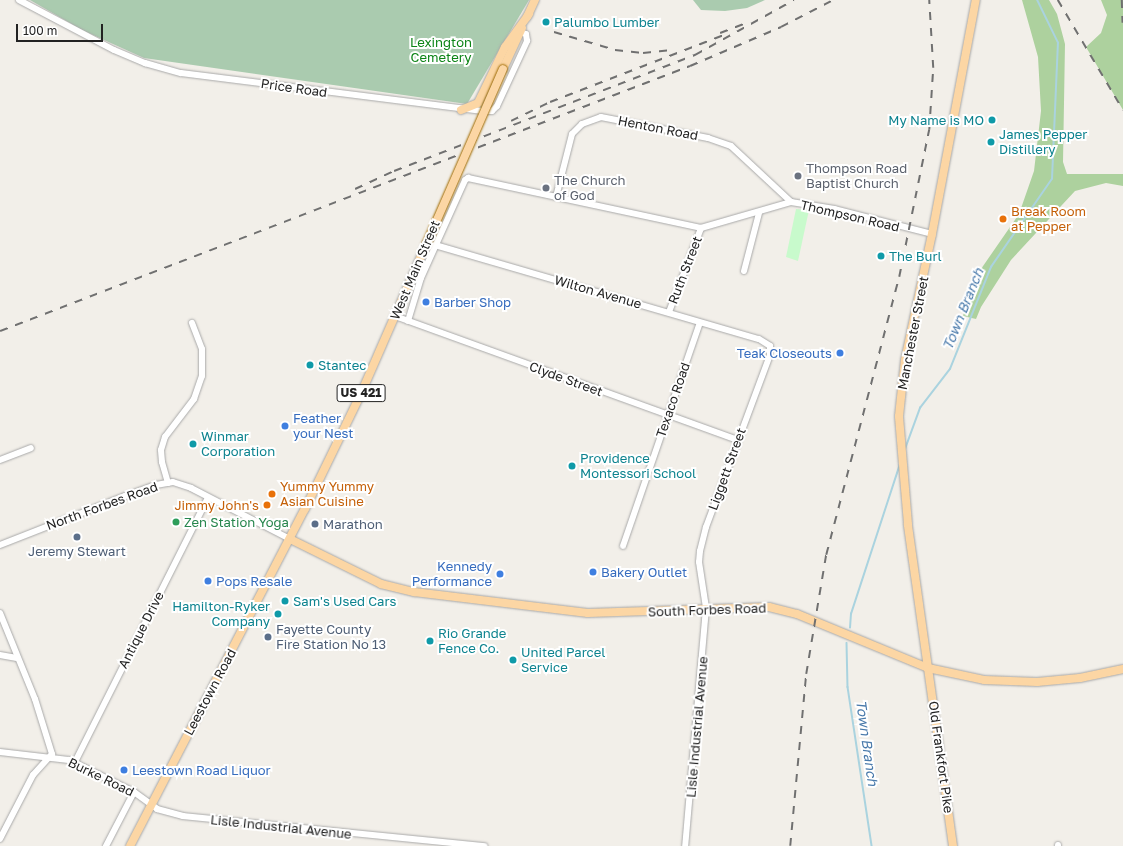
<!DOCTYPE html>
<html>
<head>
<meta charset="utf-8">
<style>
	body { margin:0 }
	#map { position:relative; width:1123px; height:846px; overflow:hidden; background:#f2efe9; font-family:"Golos Text",sans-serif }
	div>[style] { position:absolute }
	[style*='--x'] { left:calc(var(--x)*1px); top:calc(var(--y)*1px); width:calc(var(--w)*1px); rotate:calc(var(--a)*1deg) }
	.forest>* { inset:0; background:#add19e }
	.cemetery>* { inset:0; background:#aacbaf }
	.park>* { inset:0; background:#c8facc }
	.stream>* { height:1.5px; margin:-0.75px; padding:0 0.75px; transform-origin:0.75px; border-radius:0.75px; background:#aad3df }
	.roads { filter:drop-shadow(0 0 1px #a9a9a9) drop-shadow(0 0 1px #a9a9a9) }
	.minor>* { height:6px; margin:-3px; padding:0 3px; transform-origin:3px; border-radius:3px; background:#fff }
	.major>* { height:8px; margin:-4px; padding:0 4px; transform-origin:4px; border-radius:4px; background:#fcd6a4 }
	.rail>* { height:1.5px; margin-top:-0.75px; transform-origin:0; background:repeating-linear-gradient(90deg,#707070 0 8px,transparent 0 16px) }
	.bridges { filter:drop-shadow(0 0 1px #a06b00) drop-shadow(0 0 1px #a06b00) }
	.major-bridge>* { height:8px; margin:-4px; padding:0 4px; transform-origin:4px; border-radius:4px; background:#fcd6a4 }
	.dots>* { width:11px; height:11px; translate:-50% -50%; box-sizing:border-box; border:2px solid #fff; border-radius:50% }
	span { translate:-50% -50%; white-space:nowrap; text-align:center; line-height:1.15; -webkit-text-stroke:4px #fff; paint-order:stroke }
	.shield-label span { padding:1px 3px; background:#fff; border:1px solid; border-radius:3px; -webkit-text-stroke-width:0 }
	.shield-label { font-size:12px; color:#222; font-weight:700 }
	.culture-label { font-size:13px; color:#0d838f }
	.left { translate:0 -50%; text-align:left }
	.right { translate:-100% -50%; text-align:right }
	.park-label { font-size:13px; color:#0c8416 }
	.street-label { font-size:13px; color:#222 }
	.worship-label { font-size:13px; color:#5b616d }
	.food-label { font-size:13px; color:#c56008 }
	.shop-label { font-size:13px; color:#366cbe }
	.leisure-label { font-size:13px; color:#27864d }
	.service-label { font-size:13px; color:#4e5e75 }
	.water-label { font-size:14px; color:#4a7aab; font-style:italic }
	.scale { position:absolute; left:16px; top:24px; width:87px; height:18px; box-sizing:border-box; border:2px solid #222; border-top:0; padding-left:5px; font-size:12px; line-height:14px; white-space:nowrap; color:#222; -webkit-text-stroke:3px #fff; paint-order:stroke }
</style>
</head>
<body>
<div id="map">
	<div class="forest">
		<div style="clip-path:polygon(1022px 0,1049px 0,1057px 14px,1065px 44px,1063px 162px,1067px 174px,1123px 174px,1123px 186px,1106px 183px,1075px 191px,1011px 260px,981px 307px,976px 319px,963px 316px,972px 282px,1019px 214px,1034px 171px,1041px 111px,1038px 57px)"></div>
		<div style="clip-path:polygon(1101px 0,1123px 0,1123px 110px,1086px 47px,1101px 33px,1107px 15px)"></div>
	</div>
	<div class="cemetery">
		<div style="clip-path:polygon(30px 0,529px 0,467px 104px,144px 58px,82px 30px)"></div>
		<div style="clip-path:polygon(693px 0,765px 0,747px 8px,725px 11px,701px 10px)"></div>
	</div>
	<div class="park">
		<div style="clip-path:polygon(796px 209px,809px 210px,798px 261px,786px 257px)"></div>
	</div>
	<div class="stream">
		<div style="--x:905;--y:449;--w:44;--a:-69.9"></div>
		<div style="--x:920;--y:408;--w:49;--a:-52.4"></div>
		<div style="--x:950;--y:369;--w:110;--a:-68.1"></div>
		<div style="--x:991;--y:267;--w:107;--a:-55.3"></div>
		<div style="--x:1052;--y:179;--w:136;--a:-87.5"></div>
		<div style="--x:1058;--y:43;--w:48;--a:-116"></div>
		<div style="--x:850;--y:628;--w:14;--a:-86"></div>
		<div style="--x:851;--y:614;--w:158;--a:-71.9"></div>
		<div style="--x:847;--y:643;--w:44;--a:88.7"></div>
		<div style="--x:848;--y:687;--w:161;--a:81.4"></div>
	</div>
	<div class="roads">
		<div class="minor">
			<div style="--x:19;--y:0;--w:107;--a:27.8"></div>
			<div style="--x:114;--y:50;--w:34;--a:23"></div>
			<div style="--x:145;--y:63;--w:37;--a:16"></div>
			<div style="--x:181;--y:73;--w:302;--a:7.2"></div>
			<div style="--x:481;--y:111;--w:11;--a:0"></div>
			<div style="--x:492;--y:111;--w:7;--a:-45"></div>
			<div style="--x:497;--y:106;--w:72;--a:-65.2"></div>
			<div style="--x:527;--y:41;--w:7;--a:-98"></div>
			<div style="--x:526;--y:34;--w:6;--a:-162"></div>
			<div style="--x:556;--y:197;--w:65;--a:-75.7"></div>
			<div style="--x:572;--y:134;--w:14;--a:-45"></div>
			<div style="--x:582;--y:124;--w:20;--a:-20"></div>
			<div style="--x:601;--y:117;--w:109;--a:11.1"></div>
			<div style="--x:708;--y:138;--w:24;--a:19"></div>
			<div style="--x:731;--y:146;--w:82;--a:43"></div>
			<div style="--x:435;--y:245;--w:337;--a:16.2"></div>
			<div style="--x:759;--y:339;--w:13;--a:32"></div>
			<div style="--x:770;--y:346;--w:9;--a:90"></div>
			<div style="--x:770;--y:355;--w:184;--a:110.4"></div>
			<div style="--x:706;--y:527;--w:25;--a:104"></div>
			<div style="--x:700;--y:551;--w:11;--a:95"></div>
			<div style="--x:699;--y:562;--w:47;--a:81.3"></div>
			<div style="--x:706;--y:608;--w:239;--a:95"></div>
			<div style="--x:744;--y:271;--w:60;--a:-75.5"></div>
			<div style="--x:669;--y:312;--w:90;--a:-69.1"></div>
			<div style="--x:395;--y:316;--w:364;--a:19.9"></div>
			<div style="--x:408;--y:321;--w:45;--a:-73.2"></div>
			<div style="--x:421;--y:278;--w:107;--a:-65.8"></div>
			<div style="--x:465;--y:180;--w:4;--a:-34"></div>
			<div style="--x:468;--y:178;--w:238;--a:12.1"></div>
			<div style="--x:701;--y:228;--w:94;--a:-16.1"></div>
			<div style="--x:791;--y:202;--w:44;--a:9.2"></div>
			<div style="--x:834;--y:209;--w:101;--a:14.3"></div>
			<div style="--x:0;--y:460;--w:33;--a:-21"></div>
			<div style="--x:168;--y:483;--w:22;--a:-106"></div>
			<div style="--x:162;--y:462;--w:12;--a:-95"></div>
			<div style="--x:161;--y:450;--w:14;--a:-73"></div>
			<div style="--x:165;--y:437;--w:48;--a:-52.7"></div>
			<div style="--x:194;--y:399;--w:24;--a:-71"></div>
			<div style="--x:202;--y:376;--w:27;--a:-90"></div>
			<div style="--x:202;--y:349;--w:28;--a:-111"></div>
			<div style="--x:0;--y:545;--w:134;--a:-21.4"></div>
			<div style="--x:125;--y:496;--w:33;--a:-20"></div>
			<div style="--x:156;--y:485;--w:17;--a:-10"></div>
			<div style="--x:173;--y:482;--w:19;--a:18"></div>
			<div style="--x:191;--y:488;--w:111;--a:27.3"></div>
			<div style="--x:623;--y:546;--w:236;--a:-71"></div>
			<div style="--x:0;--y:613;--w:93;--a:67.9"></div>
			<div style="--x:35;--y:699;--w:58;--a:72.8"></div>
			<div style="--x:52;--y:754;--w:28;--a:132"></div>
			<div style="--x:33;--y:775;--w:72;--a:117.3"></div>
			<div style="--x:0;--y:655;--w:17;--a:10"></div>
			<div style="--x:0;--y:752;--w:69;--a:6.6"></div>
			<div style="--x:69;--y:760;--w:72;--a:26.2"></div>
			<div style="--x:134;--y:792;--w:29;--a:36"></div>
			<div style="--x:157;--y:809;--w:27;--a:15"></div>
			<div style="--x:183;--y:816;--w:303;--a:5.7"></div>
			<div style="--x:75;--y:762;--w:296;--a:-63.3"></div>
			<div style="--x:1058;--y:845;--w:1;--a:90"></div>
			<div style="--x:106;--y:846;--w:61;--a:-62.6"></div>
		</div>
		<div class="major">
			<div style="--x:527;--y:17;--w:19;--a:-65"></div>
			<div style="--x:503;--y:69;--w:45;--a:-65.1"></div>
			<div style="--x:461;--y:110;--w:18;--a:-22"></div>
			<div style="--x:478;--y:103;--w:62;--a:-64.3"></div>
			<div style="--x:505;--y:47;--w:41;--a:-54"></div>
			<div style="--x:290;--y:539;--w:102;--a:26.3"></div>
			<div style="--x:381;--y:584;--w:34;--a:14"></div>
			<div style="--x:414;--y:592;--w:175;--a:6.9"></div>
			<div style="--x:588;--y:613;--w:181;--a:-1.9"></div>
			<div style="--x:769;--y:607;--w:29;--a:14"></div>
			<div style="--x:797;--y:614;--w:142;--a:22.4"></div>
			<div style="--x:928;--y:668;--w:57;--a:12.1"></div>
			<div style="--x:984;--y:680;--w:53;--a:2.2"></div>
			<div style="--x:1037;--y:682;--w:43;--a:-5.3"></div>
			<div style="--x:1080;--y:678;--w:44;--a:-11.8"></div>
			<div style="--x:130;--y:846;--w:380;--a:-62.6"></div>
			<div style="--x:305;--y:509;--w:123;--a:-64.1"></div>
			<div style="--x:359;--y:398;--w:167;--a:-66.4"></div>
			<div style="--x:953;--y:846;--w:325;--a:-98"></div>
			<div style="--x:908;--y:524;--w:108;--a:-94.8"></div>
			<div style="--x:899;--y:416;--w:56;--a:-83.9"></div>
			<div style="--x:905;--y:360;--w:129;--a:-77.9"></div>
			<div style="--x:932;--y:234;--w:238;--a:-79.4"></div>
		</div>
	</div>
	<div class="rail">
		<div style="--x:1058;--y:0;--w:128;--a:59.4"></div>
		<div style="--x:1122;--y:0;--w:23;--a:88"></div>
		<div style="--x:554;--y:32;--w:64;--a:16.4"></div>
		<div style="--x:615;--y:50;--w:28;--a:6"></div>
		<div style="--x:643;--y:53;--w:31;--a:-6"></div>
		<div style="--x:720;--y:33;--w:28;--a:-21"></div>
		<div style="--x:511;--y:121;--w:43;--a:-26"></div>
		<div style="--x:550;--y:102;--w:189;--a:-21.1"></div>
		<div style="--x:355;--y:189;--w:43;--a:-24.8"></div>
		<div style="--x:394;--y:171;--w:323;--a:-21.1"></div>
		<div style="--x:695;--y:55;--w:113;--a:-29.1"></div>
		<div style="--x:0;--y:331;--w:739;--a:-21.01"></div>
		<div style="--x:690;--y:66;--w:99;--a:-23.2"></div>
		<div style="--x:781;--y:27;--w:59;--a:-27.4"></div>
		<div style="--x:790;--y:846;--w:173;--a:-84.7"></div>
		<div style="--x:806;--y:674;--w:121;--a:-80.5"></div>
		<div style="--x:826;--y:555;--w:287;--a:-75.3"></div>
		<div style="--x:899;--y:277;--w:150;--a:-78.5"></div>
		<div style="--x:929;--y:130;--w:62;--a:-86.3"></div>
		<div style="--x:933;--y:68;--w:68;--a:-93.4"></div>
	</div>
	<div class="bridges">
		<div class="major-bridge">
			<div style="--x:426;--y:245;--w:192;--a:-66.4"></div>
		</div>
	</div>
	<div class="dots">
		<div style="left:546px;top:22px;background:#0f9aa8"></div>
		<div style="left:992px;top:120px;background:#0f9aa8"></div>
		<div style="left:991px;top:142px;background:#0f9aa8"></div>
		<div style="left:798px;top:176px;background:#6b7280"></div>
		<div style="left:546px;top:188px;background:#6b7280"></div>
		<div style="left:1003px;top:219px;background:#e8710a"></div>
		<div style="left:881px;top:256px;background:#0f9aa8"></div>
		<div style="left:426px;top:302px;background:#3f7fe0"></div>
		<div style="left:840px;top:353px;background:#3f7fe0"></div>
		<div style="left:310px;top:365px;background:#0f9aa8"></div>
		<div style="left:285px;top:426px;background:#3f7fe0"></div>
		<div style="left:193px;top:444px;background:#0f9aa8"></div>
		<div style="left:572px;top:466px;background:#0f9aa8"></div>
		<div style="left:272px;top:494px;background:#e8710a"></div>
		<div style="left:267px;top:505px;background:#e8710a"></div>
		<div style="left:176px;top:522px;background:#2e9e5b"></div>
		<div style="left:315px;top:524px;background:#5c6f8a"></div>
		<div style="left:77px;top:537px;background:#5c6f8a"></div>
		<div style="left:593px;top:572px;background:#3f7fe0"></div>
		<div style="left:500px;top:574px;background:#3f7fe0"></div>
		<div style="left:208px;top:581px;background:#3f7fe0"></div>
		<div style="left:285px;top:601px;background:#0f9aa8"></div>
		<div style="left:278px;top:614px;background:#0f9aa8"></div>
		<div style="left:268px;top:637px;background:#5c6f8a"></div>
		<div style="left:430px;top:641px;background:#0f9aa8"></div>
		<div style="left:513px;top:660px;background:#0f9aa8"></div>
		<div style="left:124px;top:770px;background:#3f7fe0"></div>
	</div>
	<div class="shield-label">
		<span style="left:361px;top:393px">US 421</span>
	</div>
	<div class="culture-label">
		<span class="left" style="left:554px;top:22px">Palumbo Lumber</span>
		<span class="right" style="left:984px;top:120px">My Name is MO</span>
		<span class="left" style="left:999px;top:142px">James Pepper<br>Distillery</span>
		<span class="left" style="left:889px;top:256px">The Burl</span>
		<span class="left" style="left:318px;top:365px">Stantec</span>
		<span class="left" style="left:201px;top:444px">Winmar<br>Corporation</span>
		<span class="left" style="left:580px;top:466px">Providence<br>Montessori School</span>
		<span class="left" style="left:293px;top:601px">Sam's Used Cars</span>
		<span class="right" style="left:270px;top:614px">Hamilton-Ryker<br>Company</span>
		<span class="left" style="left:438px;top:641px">Rio Grande<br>Fence Co.</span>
		<span class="left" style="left:521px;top:660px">United Parcel<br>Service</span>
	</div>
	<div class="park-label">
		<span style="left:441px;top:50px">Lexington<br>Cemetery</span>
	</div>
	<div class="street-label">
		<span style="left:294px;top:88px;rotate:8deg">Price Road</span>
		<span style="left:658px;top:128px;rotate:11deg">Henton Road</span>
		<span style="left:850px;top:216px;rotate:13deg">Thompson Road</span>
		<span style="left:415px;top:270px;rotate:-67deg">West Main Street</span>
		<span style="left:685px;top:270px;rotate:-69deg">Ruth Street</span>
		<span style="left:598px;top:292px;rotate:16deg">Wilton Avenue</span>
		<span style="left:913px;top:333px;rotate:-79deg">Manchester Street</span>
		<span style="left:566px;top:379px;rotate:20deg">Clyde Street</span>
		<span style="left:673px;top:400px;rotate:-71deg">Texaco Road</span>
		<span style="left:727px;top:469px;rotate:-70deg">Liggett Street</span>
		<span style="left:102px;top:506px;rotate:-20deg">North Forbes Road</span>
		<span style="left:707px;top:610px;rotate:-2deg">South Forbes Road</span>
		<span style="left:141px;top:630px;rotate:-63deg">Antique Drive</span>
		<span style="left:210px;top:692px;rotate:-62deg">Leestown Road</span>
		<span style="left:697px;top:727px;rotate:-85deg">Lisle Industrial Avenue</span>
		<span style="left:941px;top:757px;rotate:82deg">Old Frankfort Pike</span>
		<span style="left:101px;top:777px;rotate:26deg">Burke Road</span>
		<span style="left:281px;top:827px;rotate:6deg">Lisle Industrial Avenue</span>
	</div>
	<div class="worship-label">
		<span class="left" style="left:806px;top:176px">Thompson Road<br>Baptist Church</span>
		<span class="left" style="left:554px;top:188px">The Church<br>of God</span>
	</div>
	<div class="food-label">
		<span class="left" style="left:1011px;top:219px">Break Room<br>at Pepper</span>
		<span class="left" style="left:280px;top:494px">Yummy Yummy<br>Asian Cuisine</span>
		<span class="right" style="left:259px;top:505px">Jimmy John's</span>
	</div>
	<div class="shop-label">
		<span class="left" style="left:434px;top:302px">Barber Shop</span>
		<span class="right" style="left:832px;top:353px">Teak Closeouts</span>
		<span class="left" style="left:293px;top:426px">Feather<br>your Nest</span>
		<span class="right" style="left:492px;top:574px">Kennedy<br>Performance</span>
		<span class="left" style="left:601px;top:572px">Bakery Outlet</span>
		<span class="left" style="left:216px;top:581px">Pops Resale</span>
		<span class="left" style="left:132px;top:770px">Leestown Road Liquor</span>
	</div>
	<div class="leisure-label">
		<span class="left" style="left:184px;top:522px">Zen Station Yoga</span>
	</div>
	<div class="service-label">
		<span class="left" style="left:323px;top:524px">Marathon</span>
		<span style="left:77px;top:551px">Jeremy Stewart</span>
		<span class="left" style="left:276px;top:637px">Fayette County<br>Fire Station No 13</span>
	</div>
	<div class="water-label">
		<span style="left:963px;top:309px;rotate:-68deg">Town Branch</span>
		<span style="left:867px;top:743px;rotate:82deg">Town Branch</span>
	</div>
	<div class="scale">100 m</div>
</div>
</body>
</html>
